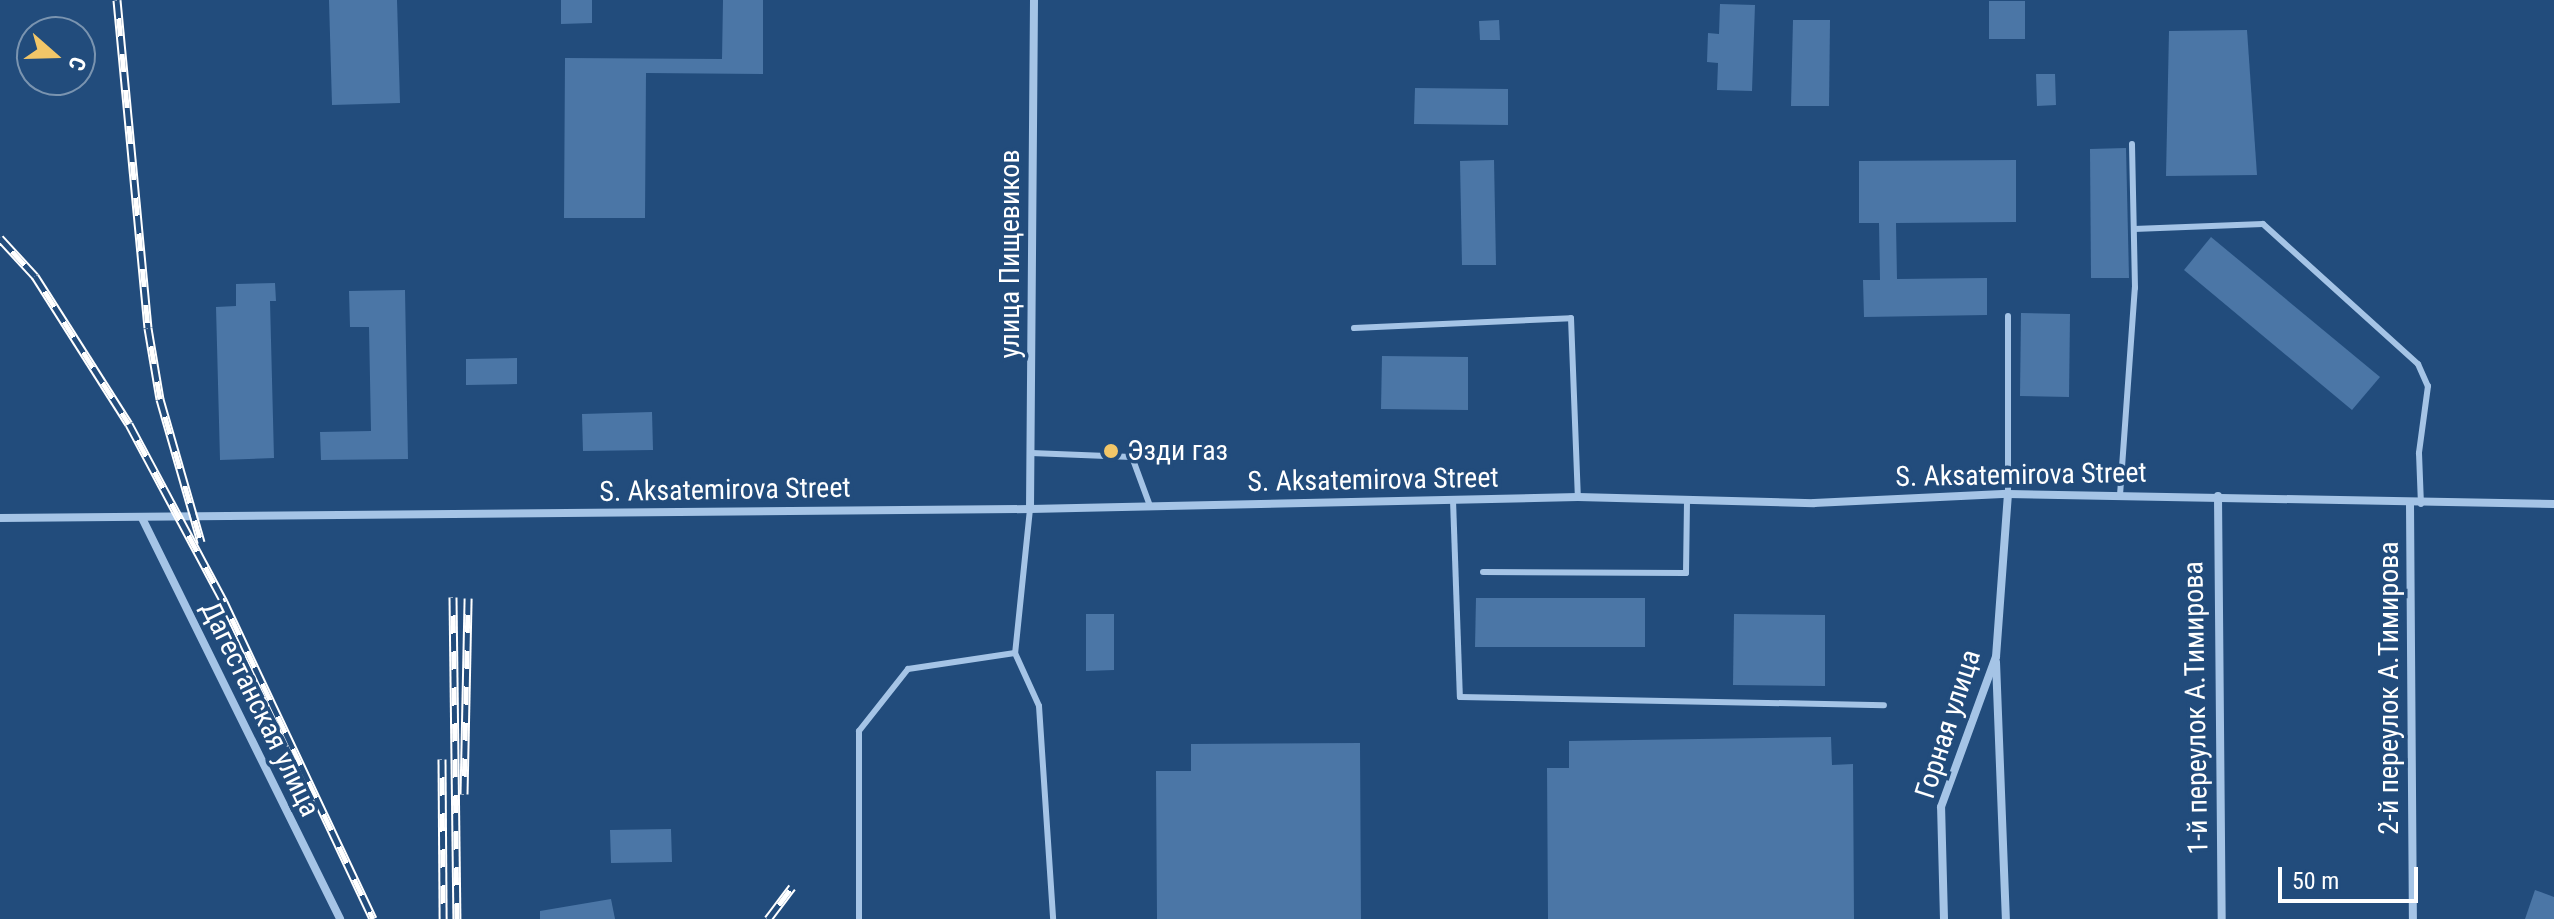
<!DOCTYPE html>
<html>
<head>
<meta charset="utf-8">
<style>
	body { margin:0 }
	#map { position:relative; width:2554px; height:919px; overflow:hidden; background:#224c7c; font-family:"Roboto Condensed",sans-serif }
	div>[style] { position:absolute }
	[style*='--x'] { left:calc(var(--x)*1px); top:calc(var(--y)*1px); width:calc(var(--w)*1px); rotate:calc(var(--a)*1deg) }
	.building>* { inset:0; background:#4b76a6 }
	.service>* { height:6px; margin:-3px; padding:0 3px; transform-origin:3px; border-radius:3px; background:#a5c4e6 }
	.minor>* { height:8px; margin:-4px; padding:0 4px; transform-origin:4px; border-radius:4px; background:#a5c4e6 }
	.rail>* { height:9px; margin-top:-4.5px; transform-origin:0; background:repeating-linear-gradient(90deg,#224c7c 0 18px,#fff 0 36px); box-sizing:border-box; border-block:2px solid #fff }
	.dots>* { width:22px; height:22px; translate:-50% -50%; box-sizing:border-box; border:4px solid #224c7c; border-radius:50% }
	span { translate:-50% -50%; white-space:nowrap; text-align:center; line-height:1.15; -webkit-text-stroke:7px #224c7c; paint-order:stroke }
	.street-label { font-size:28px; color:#fff }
	.poi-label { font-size:28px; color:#fff }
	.left { translate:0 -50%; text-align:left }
	.north { position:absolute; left:16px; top:16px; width:80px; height:80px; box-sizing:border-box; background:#224c7c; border:2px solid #7a94b0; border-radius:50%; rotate:110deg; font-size:22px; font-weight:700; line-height:32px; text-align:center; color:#fff }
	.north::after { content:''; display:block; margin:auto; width:28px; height:36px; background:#f2c668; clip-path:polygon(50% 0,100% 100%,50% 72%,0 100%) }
	.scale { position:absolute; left:2278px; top:867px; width:140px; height:36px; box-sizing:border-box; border:4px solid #fff; border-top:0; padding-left:10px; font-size:24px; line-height:28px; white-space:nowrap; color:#fff; -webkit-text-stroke:6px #224c7c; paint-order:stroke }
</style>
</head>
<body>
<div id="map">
	<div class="building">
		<div style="clip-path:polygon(329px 0,397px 0,400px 103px,332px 105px)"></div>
		<div style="clip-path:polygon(561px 0,592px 0,592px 23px,561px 24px)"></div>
		<div style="clip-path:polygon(723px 0,763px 0,763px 74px,646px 73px,645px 218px,564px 218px,565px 58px,722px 59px)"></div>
		<div style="clip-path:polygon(1989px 1px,2025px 1px,2025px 39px,1989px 39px)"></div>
		<div style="clip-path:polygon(1720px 4px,1755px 5px,1752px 91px,1717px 90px,1718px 63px,1707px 62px,1708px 33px,1719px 34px)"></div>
		<div style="clip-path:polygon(1499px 20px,1500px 40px,1480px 40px,1479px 21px)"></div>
		<div style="clip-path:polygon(1793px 20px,1830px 20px,1829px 106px,1791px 106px)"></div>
		<div style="clip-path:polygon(2247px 30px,2257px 175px,2166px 176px,2169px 31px)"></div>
		<div style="clip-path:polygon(2036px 74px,2055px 74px,2056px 105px,2037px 106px)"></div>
		<div style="clip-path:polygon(1415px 88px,1508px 89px,1508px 125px,1414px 124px)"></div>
		<div style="clip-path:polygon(2126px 148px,2129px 278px,2091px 278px,2090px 149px)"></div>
		<div style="clip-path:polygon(1494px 160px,1496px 265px,1462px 265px,1460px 161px)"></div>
		<div style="clip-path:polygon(2016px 160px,2016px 222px,1896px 223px,1897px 279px,1987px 278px,1987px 315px,1864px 317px,1863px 280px,1880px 280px,1879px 223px,1859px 223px,1859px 161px)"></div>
		<div style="clip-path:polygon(2211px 237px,2380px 377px,2352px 410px,2184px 270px)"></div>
		<div style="clip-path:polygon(275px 283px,276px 301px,270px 301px,274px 458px,220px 460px,216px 307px,236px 306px,236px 284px)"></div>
		<div style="clip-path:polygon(405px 290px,408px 459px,321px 460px,320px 432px,371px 431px,369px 327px,350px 327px,349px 291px)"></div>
		<div style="clip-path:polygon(2021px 313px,2070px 314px,2069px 397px,2020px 396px)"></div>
		<div style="clip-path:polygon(1382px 356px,1468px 357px,1468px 410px,1381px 409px)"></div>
		<div style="clip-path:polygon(517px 358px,517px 384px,466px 385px,466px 359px)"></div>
		<div style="clip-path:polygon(652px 412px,653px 450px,583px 451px,582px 414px)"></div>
		<div style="clip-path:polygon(1476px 598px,1645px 598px,1645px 647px,1475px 647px)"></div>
		<div style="clip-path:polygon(1086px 614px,1114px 614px,1114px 670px,1086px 671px)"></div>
		<div style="clip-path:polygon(1734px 614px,1825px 615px,1825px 686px,1733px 685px)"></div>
		<div style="clip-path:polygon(1831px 737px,1832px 765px,1853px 764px,1854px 919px,1548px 919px,1547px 768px,1569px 768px,1569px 741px)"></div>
		<div style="clip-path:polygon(1360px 743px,1361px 919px,1157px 919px,1156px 771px,1191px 771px,1191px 744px)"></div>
		<div style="clip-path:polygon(671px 829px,672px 862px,611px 863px,610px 830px)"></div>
		<div style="clip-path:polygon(2535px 890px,2554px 897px,2554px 919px,2525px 919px)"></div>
		<div style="clip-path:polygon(611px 899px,615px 919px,540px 919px,540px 911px)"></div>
	</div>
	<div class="service">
		<div style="--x:2134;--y:229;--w:129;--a:-2.2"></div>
		<div style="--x:2263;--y:224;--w:209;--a:42.1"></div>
		<div style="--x:2418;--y:364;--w:24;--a:66"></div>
		<div style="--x:2428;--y:386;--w:68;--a:97.7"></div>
		<div style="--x:2419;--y:453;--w:51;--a:87.8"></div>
		<div style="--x:1354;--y:328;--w:217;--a:-2.6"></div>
		<div style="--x:1571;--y:318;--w:179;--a:87.8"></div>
		<div style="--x:1031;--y:453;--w:101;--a:2.3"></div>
		<div style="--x:1132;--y:457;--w:52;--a:69.8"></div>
		<div style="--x:2008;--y:494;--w:178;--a:-90"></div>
		<div style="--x:2120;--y:495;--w:208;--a:-85.9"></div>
		<div style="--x:2135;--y:288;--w:144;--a:-91.2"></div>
		<div style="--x:1453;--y:500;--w:197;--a:88"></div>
		<div style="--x:1460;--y:697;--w:424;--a:1.1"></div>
		<div style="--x:1030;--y:509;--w:145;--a:95.9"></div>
		<div style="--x:1015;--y:653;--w:58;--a:65.6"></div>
		<div style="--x:1039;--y:706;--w:213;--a:86.2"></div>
		<div style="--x:1483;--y:572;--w:203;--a:0.3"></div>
		<div style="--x:1686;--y:573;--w:73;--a:-89.2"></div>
		<div style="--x:859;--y:919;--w:188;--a:-90"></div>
		<div style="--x:859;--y:731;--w:79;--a:-51.7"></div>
		<div style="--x:908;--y:669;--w:108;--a:-8.5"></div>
	</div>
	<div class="minor">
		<div style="--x:2218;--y:496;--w:423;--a:89.5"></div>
		<div style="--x:2410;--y:504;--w:415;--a:89.6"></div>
		<div style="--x:1030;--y:509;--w:509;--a:-89.55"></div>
		<div style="--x:0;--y:518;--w:1030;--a:-0.5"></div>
		<div style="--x:1030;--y:509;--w:548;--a:-1.25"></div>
		<div style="--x:1578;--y:497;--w:236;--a:1.5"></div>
		<div style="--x:1814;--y:503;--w:194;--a:-2.7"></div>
		<div style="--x:2008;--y:494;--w:546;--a:1.05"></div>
		<div style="--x:142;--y:518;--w:447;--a:63.7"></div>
		<div style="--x:1996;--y:662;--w:257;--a:87.8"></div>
		<div style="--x:1944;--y:919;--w:112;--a:-91.5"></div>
		<div style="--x:1941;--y:807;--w:160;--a:-69.9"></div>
		<div style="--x:1996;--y:657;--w:163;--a:-85.8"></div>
	</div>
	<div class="rail">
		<div style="--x:117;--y:0;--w:329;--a:84.6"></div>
		<div style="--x:148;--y:328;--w:72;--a:80.4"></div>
		<div style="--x:160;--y:399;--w:149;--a:74"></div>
		<div style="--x:0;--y:238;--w:52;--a:47.4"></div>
		<div style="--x:35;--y:276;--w:175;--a:57.6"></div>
		<div style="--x:129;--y:424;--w:202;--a:61.9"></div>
		<div style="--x:224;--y:602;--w:350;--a:64.8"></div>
		<div style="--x:453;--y:597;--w:322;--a:89.3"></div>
		<div style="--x:442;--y:759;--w:160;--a:89.6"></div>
		<div style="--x:464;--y:794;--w:196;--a:-88.8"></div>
		<div style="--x:768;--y:919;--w:40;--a:-53"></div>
	</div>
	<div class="dots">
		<div style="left:1111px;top:451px;background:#f2c668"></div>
	</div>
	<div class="street-label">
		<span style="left:1010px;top:254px;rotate:-90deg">улица Пищевиков</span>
		<span style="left:2021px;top:475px;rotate:-1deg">S. Aksatemirova Street</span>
		<span style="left:1373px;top:480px;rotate:-1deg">S. Aksatemirova Street</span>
		<span style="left:725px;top:490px;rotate:-1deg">S. Aksatemirova Street</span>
		<span style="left:2389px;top:688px;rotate:-90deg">2-й переулок А.Тимирова</span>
		<span style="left:2196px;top:708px;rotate:-91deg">1-й переулок А.Тимирова</span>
		<span style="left:260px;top:709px;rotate:64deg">Дагестанская улица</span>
		<span style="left:1948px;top:724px;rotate:-72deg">Горная улица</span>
	</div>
	<div class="poi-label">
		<span class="left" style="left:1127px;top:451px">Эзди газ</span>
	</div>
	<div class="north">С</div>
	<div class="scale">50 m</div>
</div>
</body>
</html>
